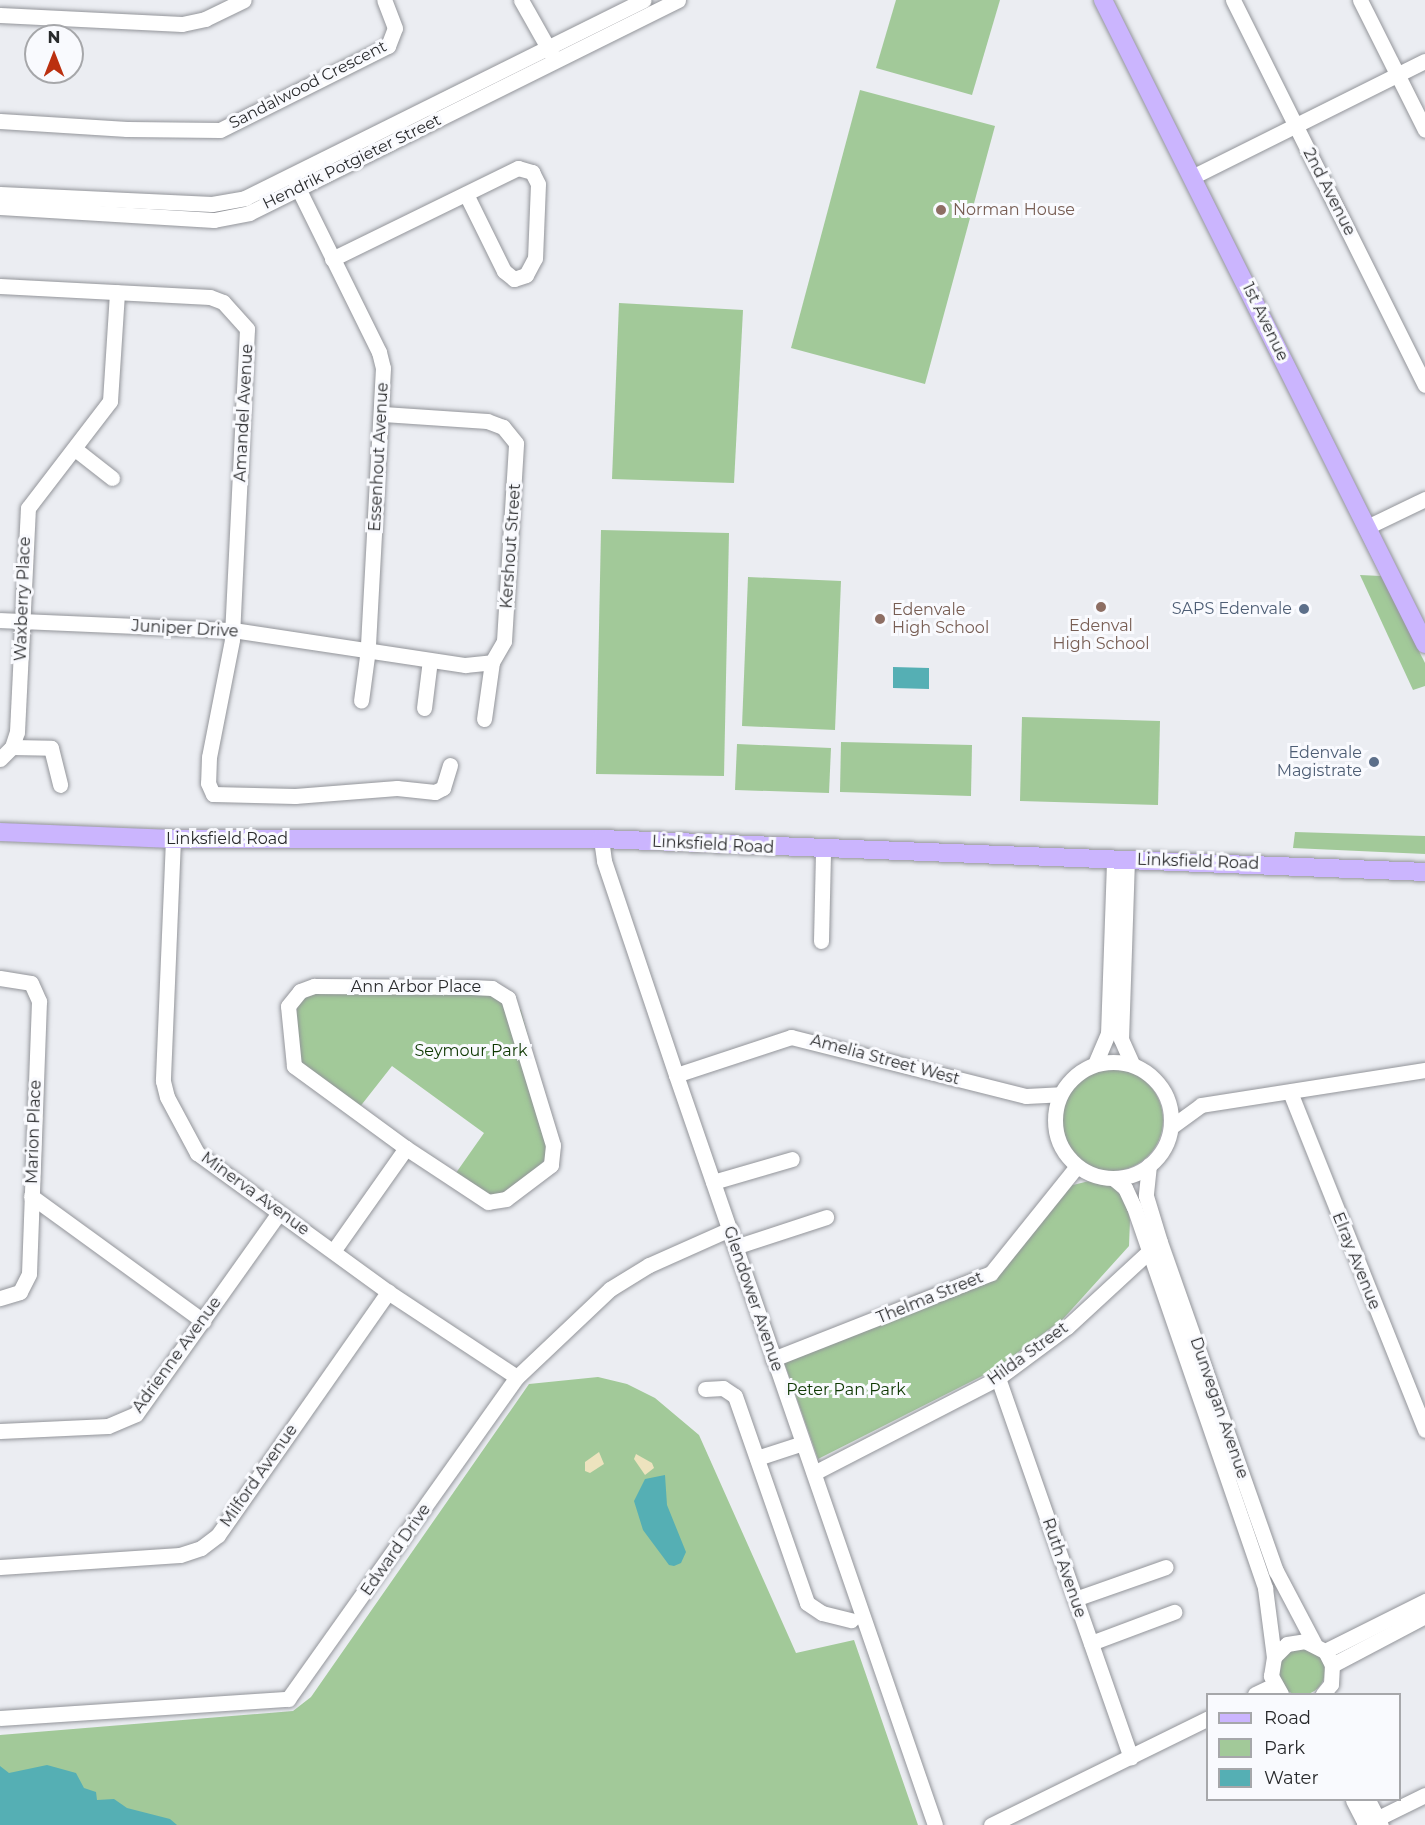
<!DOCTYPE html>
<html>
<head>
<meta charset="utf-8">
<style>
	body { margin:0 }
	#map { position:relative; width:1425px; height:1825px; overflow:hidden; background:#ebedf2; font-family:Montserrat,sans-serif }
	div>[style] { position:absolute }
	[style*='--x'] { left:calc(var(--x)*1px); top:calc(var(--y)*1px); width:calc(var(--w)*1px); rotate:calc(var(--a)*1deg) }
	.green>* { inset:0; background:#a2c999 }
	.round { border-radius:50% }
	.sand>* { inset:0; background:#ede3be }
	.water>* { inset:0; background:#55afb4 }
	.roads { filter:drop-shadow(0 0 2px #93959a) drop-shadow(0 0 2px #93959a) }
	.minor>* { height:15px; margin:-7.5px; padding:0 7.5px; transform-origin:7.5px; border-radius:7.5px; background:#fff }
	.minor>.ring { margin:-7.5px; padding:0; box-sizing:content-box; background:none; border:15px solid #fff; border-radius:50% }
	.major>* { height:18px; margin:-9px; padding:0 9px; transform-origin:9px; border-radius:9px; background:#cbb5fe }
	.dots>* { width:16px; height:16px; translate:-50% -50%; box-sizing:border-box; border:3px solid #f9fafe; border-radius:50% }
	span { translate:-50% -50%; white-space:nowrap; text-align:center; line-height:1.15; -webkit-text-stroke:6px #f9fafe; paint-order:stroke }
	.street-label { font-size:16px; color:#292a2c }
	.education-label { font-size:16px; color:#785e54 }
	.left { translate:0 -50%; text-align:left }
	.service-label { font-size:16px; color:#4e5e75 }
	.right { translate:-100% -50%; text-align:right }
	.park-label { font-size:16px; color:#0e3802 }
	.legend { position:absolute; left:1206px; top:1693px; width:195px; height:108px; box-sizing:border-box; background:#f9fafe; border:2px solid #a6a7aa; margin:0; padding:8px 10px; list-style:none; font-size:18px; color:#292a2c }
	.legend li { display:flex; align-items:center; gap:12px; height:30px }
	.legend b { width:30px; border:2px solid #a6a7aa }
	.north { position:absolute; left:24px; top:24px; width:60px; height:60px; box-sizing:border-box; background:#f9fafe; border:2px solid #a6a7aa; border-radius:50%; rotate:0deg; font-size:16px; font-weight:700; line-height:24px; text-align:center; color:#292a2c }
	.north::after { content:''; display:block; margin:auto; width:21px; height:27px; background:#bb3010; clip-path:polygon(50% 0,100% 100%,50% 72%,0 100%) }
</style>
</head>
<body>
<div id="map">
	<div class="green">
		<div style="clip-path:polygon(896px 0,1000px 0,972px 95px,876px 68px)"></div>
		<div style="clip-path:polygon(860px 90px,995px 126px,925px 384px,791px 348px)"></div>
		<div style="clip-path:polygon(619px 303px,743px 310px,734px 483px,612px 479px)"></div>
		<div style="clip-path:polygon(601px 530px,729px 533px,724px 776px,596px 774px)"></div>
		<div style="clip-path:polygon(1360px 575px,1381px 576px,1425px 663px,1425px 686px,1413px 690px)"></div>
		<div style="clip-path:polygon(748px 577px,841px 581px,835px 730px,742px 726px)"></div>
		<div style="clip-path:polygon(1022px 717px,1160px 721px,1158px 805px,1020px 801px)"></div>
		<div style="clip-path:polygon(841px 742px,972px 745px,971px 796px,840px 792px)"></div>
		<div style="clip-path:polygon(737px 744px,831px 748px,829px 793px,735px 790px)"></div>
		<div style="clip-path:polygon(1295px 832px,1425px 836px,1425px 854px,1293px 848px)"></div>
		<div style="clip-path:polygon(302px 993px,500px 993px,521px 1010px,557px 1146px,506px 1204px,451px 1180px,484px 1133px,392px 1066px,359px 1108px,297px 1064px,294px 1000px)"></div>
		<div class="round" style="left:1061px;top:1069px;width:102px;height:102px"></div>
		<div style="clip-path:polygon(1089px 1181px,1115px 1186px,1125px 1196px,1130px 1220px,1129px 1246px,1063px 1319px,994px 1370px,818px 1459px,784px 1362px,992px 1278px,1069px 1186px)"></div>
		<div style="clip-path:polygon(598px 1377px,627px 1384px,655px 1398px,699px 1435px,796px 1653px,854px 1640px,918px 1825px,0 1825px,0 1735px,293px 1711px,311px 1697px,529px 1384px)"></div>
		<div class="round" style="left:1277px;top:1647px;width:48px;height:48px"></div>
	</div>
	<div class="sand">
		<div style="clip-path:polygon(599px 1452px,604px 1464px,590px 1473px,585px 1471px,585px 1462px)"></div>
		<div style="clip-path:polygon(636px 1454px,652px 1463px,654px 1468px,645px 1475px,634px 1459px)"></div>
	</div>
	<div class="water">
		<div style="clip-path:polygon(893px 667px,929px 668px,929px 689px,893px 688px)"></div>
		<div style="clip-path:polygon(665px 1475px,667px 1505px,686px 1552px,681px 1563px,674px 1566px,669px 1565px,643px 1530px,634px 1501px,645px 1479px)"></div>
		<div style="clip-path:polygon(47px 1765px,76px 1773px,84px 1788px,96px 1792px,97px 1800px,114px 1799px,127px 1808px,170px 1819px,177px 1825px,0 1825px,0 1766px,9px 1773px)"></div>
	</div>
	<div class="roads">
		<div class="minor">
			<div style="--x:521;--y:0;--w:63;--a:60.6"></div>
			<div style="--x:1233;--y:0;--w:430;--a:63.5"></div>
			<div style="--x:1360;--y:0;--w:145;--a:63.4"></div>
			<div style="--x:0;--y:15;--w:182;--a:2.8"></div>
			<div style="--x:182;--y:24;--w:24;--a:-12"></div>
			<div style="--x:205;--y:19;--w:43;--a:-26"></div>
			<div style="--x:0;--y:121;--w:127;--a:3.6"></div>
			<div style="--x:127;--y:129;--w:93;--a:0.6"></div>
			<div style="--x:220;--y:130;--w:188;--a:-26.6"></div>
			<div style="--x:388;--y:46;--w:19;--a:-69"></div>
			<div style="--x:395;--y:28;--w:30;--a:-111"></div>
			<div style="--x:1192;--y:177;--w:260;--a:-26.5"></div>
			<div style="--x:295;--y:182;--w:190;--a:63.7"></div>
			<div style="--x:379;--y:352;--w:16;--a:76"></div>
			<div style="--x:383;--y:368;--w:281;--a:93.1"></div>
			<div style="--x:368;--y:649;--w:52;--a:97.7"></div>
			<div style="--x:0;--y:194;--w:212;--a:2.7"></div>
			<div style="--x:212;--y:204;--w:34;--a:-10"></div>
			<div style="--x:245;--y:198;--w:445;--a:-26.4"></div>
			<div style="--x:0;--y:207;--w:214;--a:3.5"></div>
			<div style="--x:214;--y:220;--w:36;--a:-11"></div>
			<div style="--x:249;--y:213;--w:479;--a:-26.4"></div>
			<div style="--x:332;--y:259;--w:207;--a:-26.1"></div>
			<div style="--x:518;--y:168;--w:15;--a:16"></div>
			<div style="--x:532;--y:172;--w:13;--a:63"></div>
			<div style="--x:538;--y:184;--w:74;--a:92.3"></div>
			<div style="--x:535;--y:258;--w:19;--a:118"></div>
			<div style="--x:526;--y:275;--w:13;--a:162"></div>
			<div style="--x:514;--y:279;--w:13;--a:-141"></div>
			<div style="--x:504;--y:271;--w:86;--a:-116.3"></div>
			<div style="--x:0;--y:286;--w:210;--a:3"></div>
			<div style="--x:210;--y:297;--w:14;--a:21"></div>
			<div style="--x:223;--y:302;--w:36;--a:48"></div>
			<div style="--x:247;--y:329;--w:311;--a:92.8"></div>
			<div style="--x:232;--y:640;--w:119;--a:101.1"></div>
			<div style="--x:209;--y:757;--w:26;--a:92"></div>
			<div style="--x:208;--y:783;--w:12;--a:66"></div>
			<div style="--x:213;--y:794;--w:82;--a:1.4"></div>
			<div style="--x:295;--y:796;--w:102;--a:-4.5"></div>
			<div style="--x:397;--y:788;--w:38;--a:6"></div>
			<div style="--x:435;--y:792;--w:9;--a:-27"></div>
			<div style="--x:443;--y:788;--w:24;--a:-73"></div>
			<div style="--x:75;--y:449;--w:47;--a:38.1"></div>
			<div style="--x:1367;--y:527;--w:64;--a:-25.8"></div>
			<div style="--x:0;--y:620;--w:233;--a:2.5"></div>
			<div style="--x:233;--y:630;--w:235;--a:8.6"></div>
			<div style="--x:465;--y:665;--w:27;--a:-6"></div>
			<div style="--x:492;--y:662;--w:24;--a:-60"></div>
			<div style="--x:504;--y:641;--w:198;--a:-86.5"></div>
			<div style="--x:516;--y:443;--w:21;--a:-129"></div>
			<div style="--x:503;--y:427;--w:17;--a:-159"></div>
			<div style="--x:487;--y:421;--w:104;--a:-176.1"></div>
			<div style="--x:424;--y:708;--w:48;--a:-82.9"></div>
			<div style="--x:484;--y:719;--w:58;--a:-82"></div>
			<div style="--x:12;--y:747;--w:39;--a:1"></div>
			<div style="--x:51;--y:748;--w:38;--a:76"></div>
			<div style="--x:0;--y:759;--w:17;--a:-45"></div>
			<div style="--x:12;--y:747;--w:16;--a:-72"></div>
			<div style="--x:17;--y:732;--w:224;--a:-87.2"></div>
			<div style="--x:28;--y:508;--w:135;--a:-52.5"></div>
			<div style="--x:110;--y:401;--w:109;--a:-86.3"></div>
			<div style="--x:173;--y:839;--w:242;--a:92.4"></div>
			<div style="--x:163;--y:1081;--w:16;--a:76"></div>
			<div style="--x:167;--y:1097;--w:64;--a:61.8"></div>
			<div style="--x:197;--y:1153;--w:236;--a:36"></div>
			<div style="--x:388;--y:1292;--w:154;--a:33.4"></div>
			<div style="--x:601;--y:839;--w:22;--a:82"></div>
			<div style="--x:604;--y:861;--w:226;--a:71.4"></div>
			<div style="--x:676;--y:1075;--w:793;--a:70.95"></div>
			<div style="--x:1127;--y:859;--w:180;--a:91.9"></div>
			<div style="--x:1121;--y:1039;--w:27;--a:66"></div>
			<div style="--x:821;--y:941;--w:90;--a:-88.7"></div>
			<div style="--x:0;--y:978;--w:31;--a:9"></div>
			<div style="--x:31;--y:983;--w:20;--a:66"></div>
			<div style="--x:39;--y:1001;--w:273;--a:92.1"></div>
			<div style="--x:29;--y:1274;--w:20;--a:117"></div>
			<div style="--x:20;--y:1292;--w:21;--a:163"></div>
			<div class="ring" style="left:1055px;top:1062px;width:101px;height:101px"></div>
			<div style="--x:1095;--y:1064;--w:33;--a:-67"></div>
			<div style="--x:1108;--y:1034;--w:176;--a:-88"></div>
			<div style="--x:676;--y:1075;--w:121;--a:-18.3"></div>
			<div style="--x:791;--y:1037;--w:242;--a:14.1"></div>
			<div style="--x:1026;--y:1096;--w:34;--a:-3"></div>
			<div style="--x:1290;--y:1092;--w:364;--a:68.2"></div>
			<div style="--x:1171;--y:1127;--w:37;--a:-36"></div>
			<div style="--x:1201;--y:1105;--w:227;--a:-8.9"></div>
			<div style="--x:1149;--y:1165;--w:31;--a:96"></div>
			<div style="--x:1146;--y:1196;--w:48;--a:73.1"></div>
			<div style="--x:1160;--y:1242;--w:349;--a:70.6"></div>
			<div style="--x:1276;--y:1571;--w:81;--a:62.2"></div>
			<div style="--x:1113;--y:1178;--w:16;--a:40"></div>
			<div style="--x:1125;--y:1188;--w:21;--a:65"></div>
			<div style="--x:1134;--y:1207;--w:403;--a:71"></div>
			<div style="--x:1265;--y:1588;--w:70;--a:82.6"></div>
			<div style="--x:713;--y:1182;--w:82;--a:-16.2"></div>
			<div style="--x:31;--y:1196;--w:213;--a:36"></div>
			<div style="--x:735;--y:1247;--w:96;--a:-18.2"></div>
			<div style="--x:334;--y:1250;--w:125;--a:-54.8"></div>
			<div style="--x:406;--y:1148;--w:139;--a:-143.8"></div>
			<div style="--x:294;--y:1066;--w:60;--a:-95.7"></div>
			<div style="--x:288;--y:1006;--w:19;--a:-51"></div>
			<div style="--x:300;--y:991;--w:15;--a:-20"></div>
			<div style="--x:314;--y:986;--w:157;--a:0.4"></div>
			<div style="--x:471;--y:987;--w:21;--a:3"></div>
			<div style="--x:492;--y:988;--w:19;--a:32"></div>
			<div style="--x:508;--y:998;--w:154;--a:73"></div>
			<div style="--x:553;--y:1145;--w:20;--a:96"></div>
			<div style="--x:551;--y:1165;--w:56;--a:142.9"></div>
			<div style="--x:506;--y:1199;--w:18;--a:171"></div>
			<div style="--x:488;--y:1202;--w:98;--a:-146.6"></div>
			<div style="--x:773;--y:1359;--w:234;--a:-21.5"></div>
			<div style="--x:991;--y:1273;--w:137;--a:-51.2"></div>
			<div style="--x:998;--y:1378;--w:402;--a:70.7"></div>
			<div style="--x:705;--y:1389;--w:18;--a:-3"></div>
			<div style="--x:723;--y:1388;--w:14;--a:34"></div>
			<div style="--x:735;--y:1396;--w:219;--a:70.8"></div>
			<div style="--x:807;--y:1603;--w:18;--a:34"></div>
			<div style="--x:822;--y:1613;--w:30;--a:14"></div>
			<div style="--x:0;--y:1431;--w:108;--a:-2.7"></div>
			<div style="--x:108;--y:1426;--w:30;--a:-23"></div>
			<div style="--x:136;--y:1414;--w:245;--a:-54.6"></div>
			<div style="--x:757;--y:1458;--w:48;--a:-18.1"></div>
			<div style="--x:814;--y:1473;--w:207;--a:-27.3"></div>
			<div style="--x:998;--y:1378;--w:86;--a:-36.5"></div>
			<div style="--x:1067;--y:1327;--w:121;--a:-42.7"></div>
			<div style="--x:0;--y:1567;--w:180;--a:-3.8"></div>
			<div style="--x:180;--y:1555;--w:22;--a:-18"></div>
			<div style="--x:201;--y:1548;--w:21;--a:-37"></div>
			<div style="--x:218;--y:1535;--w:297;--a:-55"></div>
			<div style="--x:1075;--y:1599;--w:96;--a:-19.4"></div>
			<div style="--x:1091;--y:1643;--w:89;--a:-20.5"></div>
			<div style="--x:1325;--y:1651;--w:112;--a:-26.6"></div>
			<div style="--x:1332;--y:1665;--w:105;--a:-27.8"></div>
			<div style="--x:1255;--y:1694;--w:21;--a:-25"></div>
			<div style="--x:1281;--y:1694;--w:21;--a:-119"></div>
			<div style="--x:1271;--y:1676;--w:19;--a:-81"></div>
			<div style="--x:1274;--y:1657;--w:18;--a:-45"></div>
			<div style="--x:1287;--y:1644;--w:18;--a:-9"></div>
			<div style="--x:1305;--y:1641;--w:22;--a:27"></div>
			<div style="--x:1325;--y:1651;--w:16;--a:63"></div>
			<div style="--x:1332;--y:1665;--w:19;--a:93"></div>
			<div style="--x:1331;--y:1684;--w:13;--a:129"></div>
			<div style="--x:0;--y:1718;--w:289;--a:-3.8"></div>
			<div style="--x:288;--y:1699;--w:395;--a:-54.6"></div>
			<div style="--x:517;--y:1377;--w:128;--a:-43.4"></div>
			<div style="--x:610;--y:1289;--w:46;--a:-31.6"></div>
			<div style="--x:649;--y:1265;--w:89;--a:-24"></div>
			<div style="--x:1353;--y:1800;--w:28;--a:63"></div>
			<div style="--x:1368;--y:1800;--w:28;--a:63"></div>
			<div style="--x:991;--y:1825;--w:242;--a:-26.2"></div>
			<div style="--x:1364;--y:1825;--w:68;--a:-26.2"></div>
		</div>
		<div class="major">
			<div style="--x:1103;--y:0;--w:720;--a:63.43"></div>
			<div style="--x:0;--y:832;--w:173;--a:2.3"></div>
			<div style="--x:173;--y:839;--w:428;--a:0"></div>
			<div style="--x:601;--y:839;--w:825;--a:2.29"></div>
		</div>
	</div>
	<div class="dots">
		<div style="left:941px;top:210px;background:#8d6e63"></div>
		<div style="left:1101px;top:607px;background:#8d6e63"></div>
		<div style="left:1304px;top:609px;background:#5c6f8a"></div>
		<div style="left:880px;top:619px;background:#8d6e63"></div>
		<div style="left:1374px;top:762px;background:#5c6f8a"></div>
	</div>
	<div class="street-label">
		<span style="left:308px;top:85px;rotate:-27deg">Sandalwood Crescent</span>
		<span style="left:352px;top:162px;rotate:-26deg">Hendrik Potgieter Street</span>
		<span style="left:1329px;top:192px;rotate:63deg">2nd Avenue</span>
		<span style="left:1265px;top:322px;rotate:64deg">1st Avenue</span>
		<span style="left:244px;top:413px;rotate:-87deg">Amandel Avenue</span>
		<span style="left:379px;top:457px;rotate:-87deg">Essenhout Avenue</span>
		<span style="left:511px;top:546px;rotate:-86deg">Kershout Street</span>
		<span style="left:23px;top:599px;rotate:-88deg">Waxberry Place</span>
		<span style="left:185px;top:629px;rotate:3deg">Juniper Drive</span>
		<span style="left:227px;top:839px">Linksfield Road</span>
		<span style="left:713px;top:845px;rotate:3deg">Linksfield Road</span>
		<span style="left:1198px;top:862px;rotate:2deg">Linksfield Road</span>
		<span style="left:416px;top:987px">Ann Arbor Place</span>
		<span style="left:885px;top:1060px;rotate:15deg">Amelia Street West</span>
		<span style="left:34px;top:1132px;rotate:-88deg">Marion Place</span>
		<span style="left:255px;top:1194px;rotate:36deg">Minerva Avenue</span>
		<span style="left:1356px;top:1261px;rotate:68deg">Elray Avenue</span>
		<span style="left:930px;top:1298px;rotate:-22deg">Thelma Street</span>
		<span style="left:753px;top:1299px;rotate:71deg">Glendower Avenue</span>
		<span style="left:1028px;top:1354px;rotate:-36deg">Hilda Street</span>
		<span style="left:177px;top:1355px;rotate:-54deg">Adrienne Avenue</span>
		<span style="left:1219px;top:1408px;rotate:71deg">Dunvegan Avenue</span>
		<span style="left:259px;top:1476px;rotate:-55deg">Milford Avenue</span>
		<span style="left:396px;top:1550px;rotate:-55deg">Edward Drive</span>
		<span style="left:1064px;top:1568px;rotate:71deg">Ruth Avenue</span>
	</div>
	<div class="education-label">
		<span class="left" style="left:953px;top:210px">Norman House</span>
		<span class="left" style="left:892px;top:619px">Edenvale<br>High School</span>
		<span style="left:1101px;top:635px">Edenval<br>High School</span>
	</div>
	<div class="service-label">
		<span class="right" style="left:1292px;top:609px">SAPS Edenvale</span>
		<span class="right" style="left:1362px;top:762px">Edenvale<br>Magistrate</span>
	</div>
	<div class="park-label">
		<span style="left:471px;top:1051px">Seymour Park</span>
		<span style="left:846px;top:1390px">Peter Pan Park</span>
	</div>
	<ul class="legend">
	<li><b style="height:8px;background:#cbb5fe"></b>Road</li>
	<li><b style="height:16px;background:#a2c999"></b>Park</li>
	<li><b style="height:16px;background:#55afb4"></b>Water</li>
	</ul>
	<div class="north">N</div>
</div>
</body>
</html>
